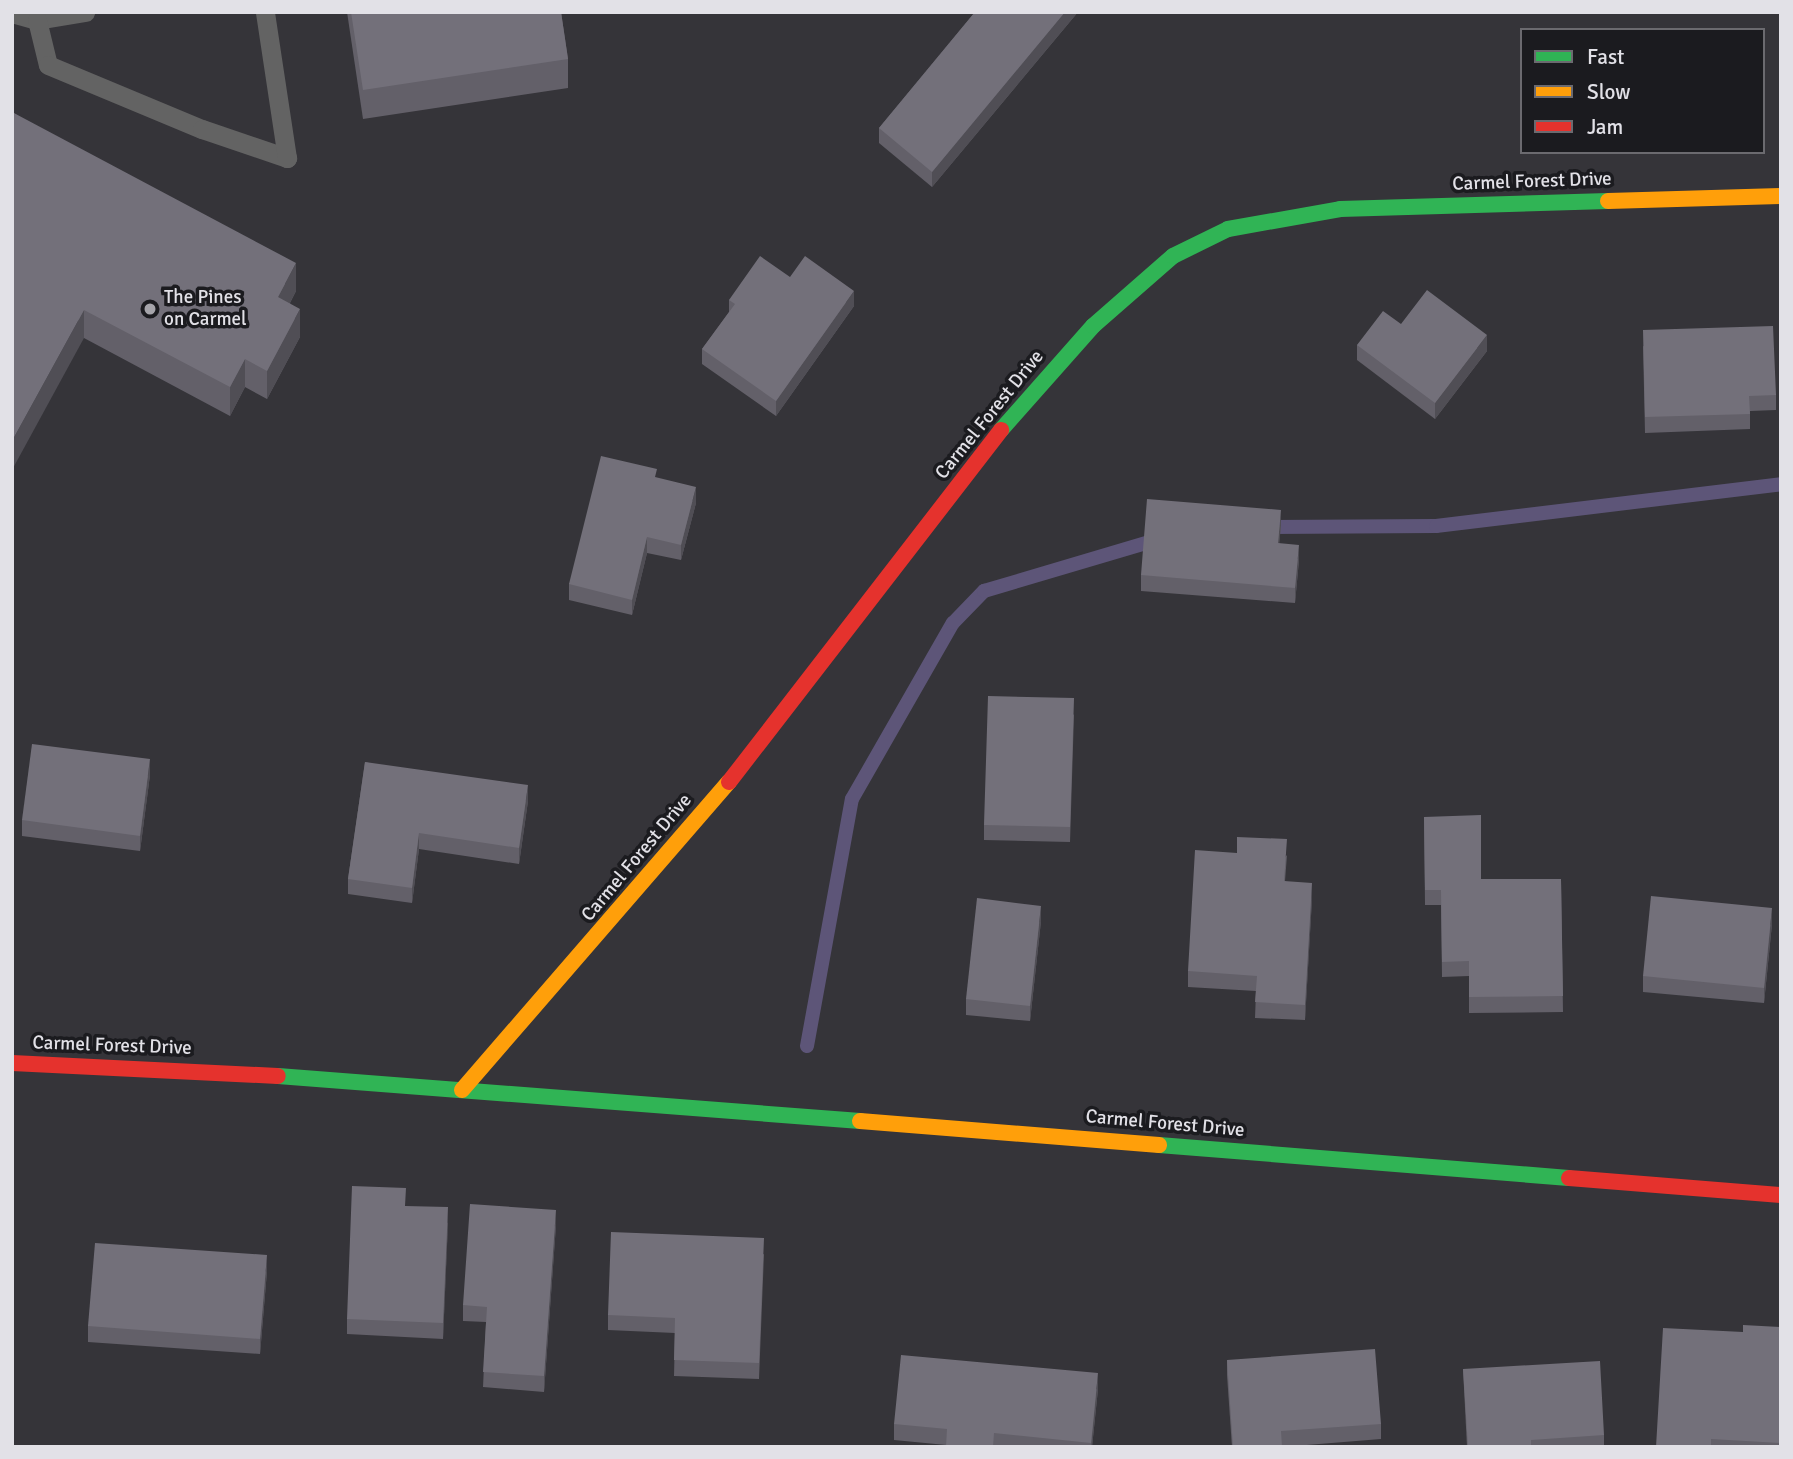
<!DOCTYPE html>
<html>
<head>
<meta charset="utf-8">
<style>
	body { margin:0 }
	#map { position:relative; width:1793px; height:1459px; overflow:hidden; background:#353439; font-family:Signika,sans-serif }
	div>[style] { position:absolute }
	[style*='--x'] { left:calc(var(--x)*1px); top:calc(var(--y)*1px); width:calc(var(--w)*1px); rotate:calc(var(--a)*1deg) }
	.stream>* { height:14px; margin:-7px; padding:0 7px; transform-origin:7px; border-radius:7px; background:#5d5578 }
	.lane>* { height:19px; margin:-9.5px; padding:0 9.5px; transform-origin:9.5px; border-radius:9.5px; background:#636363 }
	.fast>* { height:16px; margin:-8px; padding:0 8px; transform-origin:8px; border-radius:8px; background:#30b455 }
	.slow>* { height:16px; margin:-8px; padding:0 8px; transform-origin:8px; border-radius:8px; background:#ff9f0a }
	.jam>* { height:16px; margin:-8px; padding:0 8px; transform-origin:8px; border-radius:8px; background:#e5322d }
	.wall>* { inset:0; background:#636069 }
	.shaded-wall>* { inset:0; background:#504e55 }
	.building>* { inset:0; background:#73707a }
	.dots>* { width:19px; height:19px; translate:-50% -50%; box-sizing:border-box; border:4px solid #1b1b1f; border-radius:50% }
	span { translate:-50% -50%; white-space:nowrap; text-align:center; line-height:1.15; -webkit-text-stroke:7px #1b1b1f; paint-order:stroke }
	.street-label { font-size:19px; color:#e2e1e7 }
	.poi-label { font-size:19px; color:#e2e1e7 }
	.left { translate:0 -50%; text-align:left }
	.frame { position:absolute; inset:0; border:14px solid #e2e1e7; pointer-events:none }
	.legend { position:absolute; left:1520px; top:28px; width:245px; height:126px; box-sizing:border-box; background:#1b1b1f; border:2px solid #6b6a6f; margin:0; padding:9px 12px; list-style:none; font-size:21px; color:#e2e1e7 }
	.legend li { display:flex; align-items:center; gap:14px; height:35px }
	.legend b { width:35px; border:2px solid #6b6a6f }
</style>
</head>
<body>
<div id="map">
	<div class="stream">
		<div style="--x:1263;--y:527;--w:173;--a:-0.3"></div>
		<div style="--x:1436;--y:526;--w:348;--a:-6.9"></div>
		<div style="--x:807;--y:1046;--w:251;--a:-79.7"></div>
		<div style="--x:852;--y:799;--w:203;--a:-60.2"></div>
		<div style="--x:953;--y:623;--w:45;--a:-45.9"></div>
		<div style="--x:984;--y:591;--w:183;--a:-16.5"></div>
	</div>
	<div class="lane">
		<div style="--x:12;--y:13;--w:26;--a:16"></div>
		<div style="--x:37;--y:20;--w:49;--a:-9.5"></div>
		<div style="--x:37;--y:20;--w:46;--a:76.3"></div>
		<div style="--x:48;--y:65;--w:167;--a:22.6"></div>
		<div style="--x:202;--y:129;--w:90;--a:18.8"></div>
		<div style="--x:287;--y:158;--w:148;--a:-98.6"></div>
	</div>
	<div class="fast">
		<div style="--x:1001;--y:430;--w:139;--a:-48.5"></div>
		<div style="--x:1093;--y:326;--w:106;--a:-41.2"></div>
		<div style="--x:1173;--y:256;--w:61;--a:-26.1"></div>
		<div style="--x:1228;--y:229;--w:114;--a:-10.1"></div>
		<div style="--x:1340;--y:209;--w:268;--a:-1.7"></div>
		<div style="--x:278;--y:1076;--w:584;--a:4.42"></div>
		<div style="--x:1159;--y:1145;--w:411;--a:4.6"></div>
	</div>
	<div class="slow">
		<div style="--x:1608;--y:201;--w:173;--a:-1.7"></div>
		<div style="--x:462;--y:1090;--w:408;--a:-49.1"></div>
		<div style="--x:860;--y:1121;--w:300;--a:4.6"></div>
	</div>
	<div class="jam">
		<div style="--x:729;--y:782;--w:445;--a:-52.3"></div>
		<div style="--x:12;--y:1063;--w:266;--a:2.8"></div>
		<div style="--x:1569;--y:1178;--w:213;--a:4.6"></div>
	</div>
	<div class="wall">
		<div style="clip-path:polygon(347px 12px,561px 12px,568px 59px,568px 88px,363px 119px)"></div>
		<div style="clip-path:polygon(975px 12px,1078px 12px,932px 187px,879px 143px,879px 128px)"></div>
		<div style="clip-path:polygon(12px 112px,296px 291px,290px 303px,300px 337px,267px 399px,245px 387px,230px 416px,84px 338px)"></div>
		<div style="clip-path:polygon(790px 277px,854px 306px,776px 416px,702px 364px,702px 349px,729px 312px,729px 300px)"></div>
		<div style="clip-path:polygon(1401px 324px,1487px 351px,1435px 419px,1357px 360px,1357px 345px)"></div>
		<div style="clip-path:polygon(1643px 346px,1776px 395px,1776px 410px,1750px 411px,1750px 429px,1645px 433px)"></div>
		<div style="clip-path:polygon(657px 478px,696px 503px,681px 560px,647px 553px,632px 615px,569px 600px,569px 584px)"></div>
		<div style="clip-path:polygon(1281px 525px,1279px 543px,1299px 560px,1295px 603px,1141px 591px,1141px 575px)"></div>
		<div style="clip-path:polygon(1074px 714px,1070px 842px,984px 840px,984px 825px)"></div>
		<div style="clip-path:polygon(365px 762px,528px 801px,519px 864px,419px 849px,412px 903px,348px 894px,348px 879px)"></div>
		<div style="clip-path:polygon(150px 775px,140px 851px,22px 836px,22px 820px)"></div>
		<div style="clip-path:polygon(1424px 817px,1481px 879px,1561px 879px,1563px 1012px,1469px 1013px,1469px 976px,1442px 977px,1441px 905px,1425px 905px)"></div>
		<div style="clip-path:polygon(1287px 855px,1285px 881px,1312px 899px,1305px 1020px,1255px 1018px,1256px 991px,1188px 987px,1188px 971px)"></div>
		<div style="clip-path:polygon(1041px 921px,1030px 1021px,966px 1015px,966px 999px)"></div>
		<div style="clip-path:polygon(1772px 924px,1764px 1003px,1643px 992px,1643px 976px)"></div>
		<div style="clip-path:polygon(405px 1206px,448px 1223px,443px 1339px,347px 1334px,347px 1319px)"></div>
		<div style="clip-path:polygon(556px 1225px,544px 1392px,483px 1387px,486px 1322px,463px 1321px,463px 1305px)"></div>
		<div style="clip-path:polygon(764px 1254px,759px 1379px,674px 1376px,675px 1333px,608px 1330px,608px 1315px)"></div>
		<div style="clip-path:polygon(267px 1271px,260px 1354px,88px 1342px,88px 1326px)"></div>
		<div style="clip-path:polygon(1781px 1327px,1781px 1447px,1656px 1447px,1743px 1332px)"></div>
		<div style="clip-path:polygon(1227px 1360px,1381px 1424px,1381px 1439px,1282px 1447px,1232px 1447px,1227px 1375px)"></div>
		<div style="clip-path:polygon(1463px 1369px,1604px 1435px,1604px 1447px,1467px 1447px)"></div>
		<div style="clip-path:polygon(1098px 1389px,1092px 1447px,946px 1447px,946px 1445px,894px 1440px,894px 1424px)"></div>
	</div>
	<div class="shaded-wall">
		<div style="clip-path:polygon(1065px 12px,1078px 12px,932px 187px,932px 172px)"></div>
		<div style="clip-path:polygon(296px 263px,296px 291px,278px 326px,278px 297px)"></div>
		<div style="clip-path:polygon(854px 291px,854px 306px,776px 416px,776px 401px)"></div>
		<div style="clip-path:polygon(300px 309px,300px 337px,267px 399px,267px 371px)"></div>
		<div style="clip-path:polygon(84px 310px,84px 338px,12px 470px,12px 441px)"></div>
		<div style="clip-path:polygon(1487px 335px,1487px 351px,1435px 419px,1435px 403px)"></div>
		<div style="clip-path:polygon(245px 359px,245px 387px,230px 416px,230px 387px)"></div>
		<div style="clip-path:polygon(696px 487px,696px 503px,681px 560px,681px 545px)"></div>
		<div style="clip-path:polygon(1281px 510px,1281px 525px,1278px 558px,1278px 543px)"></div>
		<div style="clip-path:polygon(647px 537px,647px 553px,632px 615px,632px 600px)"></div>
		<div style="clip-path:polygon(1299px 545px,1299px 560px,1295px 603px,1295px 588px)"></div>
		<div style="clip-path:polygon(150px 759px,150px 775px,140px 851px,140px 836px)"></div>
		<div style="clip-path:polygon(528px 785px,528px 801px,519px 864px,519px 848px)"></div>
		<div style="clip-path:polygon(419px 833px,419px 849px,412px 903px,412px 888px)"></div>
		<div style="clip-path:polygon(1312px 883px,1312px 899px,1305px 1020px,1305px 1005px)"></div>
		<div style="clip-path:polygon(1041px 906px,1041px 921px,1030px 1021px,1030px 1006px)"></div>
		<div style="clip-path:polygon(1772px 908px,1772px 924px,1764px 1003px,1764px 988px)"></div>
		<div style="clip-path:polygon(448px 1207px,448px 1223px,443px 1339px,443px 1323px)"></div>
		<div style="clip-path:polygon(556px 1210px,556px 1225px,544px 1392px,544px 1376px)"></div>
		<div style="clip-path:polygon(267px 1255px,267px 1271px,260px 1354px,260px 1339px)"></div>
		<div style="clip-path:polygon(1098px 1373px,1098px 1389px,1092px 1447px,1091px 1447px)"></div>
	</div>
	<div class="building">
		<div style="clip-path:polygon(351px 12px,561px 12px,568px 59px,363px 90px)"></div>
		<div style="clip-path:polygon(975px 12px,1065px 12px,932px 172px,879px 128px)"></div>
		<div style="clip-path:polygon(12px 112px,296px 263px,278px 297px,300px 309px,267px 371px,245px 359px,230px 387px,84px 310px,12px 441px)"></div>
		<div style="clip-path:polygon(760px 256px,790px 277px,805px 256px,854px 291px,776px 401px,702px 349px,735px 304px,729px 300px)"></div>
		<div style="clip-path:polygon(1427px 290px,1487px 335px,1435px 403px,1357px 345px,1383px 311px,1401px 324px)"></div>
		<div style="clip-path:polygon(1773px 326px,1776px 395px,1749px 396px,1750px 414px,1645px 417px,1643px 330px)"></div>
		<div style="clip-path:polygon(601px 456px,657px 469px,655px 477px,696px 487px,681px 545px,647px 537px,632px 600px,569px 584px)"></div>
		<div style="clip-path:polygon(1147px 499px,1281px 510px,1278px 543px,1299px 545px,1295px 588px,1141px 575px)"></div>
		<div style="clip-path:polygon(988px 696px,1074px 698px,1070px 827px,984px 825px)"></div>
		<div style="clip-path:polygon(32px 744px,150px 759px,140px 836px,22px 820px)"></div>
		<div style="clip-path:polygon(365px 762px,528px 785px,519px 848px,419px 833px,412px 888px,348px 879px)"></div>
		<div style="clip-path:polygon(1481px 815px,1481px 879px,1561px 879px,1563px 996px,1469px 997px,1469px 961px,1442px 962px,1441px 890px,1425px 890px,1424px 817px)"></div>
		<div style="clip-path:polygon(1237px 837px,1287px 839px,1284px 881px,1312px 883px,1305px 1005px,1255px 1002px,1257px 976px,1188px 971px,1195px 850px,1237px 853px)"></div>
		<div style="clip-path:polygon(1651px 896px,1772px 908px,1764px 988px,1643px 976px)"></div>
		<div style="clip-path:polygon(977px 898px,1041px 906px,1030px 1006px,966px 999px)"></div>
		<div style="clip-path:polygon(352px 1186px,406px 1188px,405px 1206px,448px 1207px,443px 1323px,347px 1319px)"></div>
		<div style="clip-path:polygon(470px 1204px,556px 1210px,544px 1376px,483px 1372px,487px 1307px,463px 1305px)"></div>
		<div style="clip-path:polygon(611px 1232px,764px 1238px,759px 1363px,674px 1360px,675px 1318px,608px 1315px)"></div>
		<div style="clip-path:polygon(95px 1243px,267px 1255px,260px 1339px,88px 1326px)"></div>
		<div style="clip-path:polygon(1743px 1325px,1781px 1327px,1781px 1443px,1711px 1439px,1711px 1447px,1656px 1447px,1663px 1328px,1743px 1332px)"></div>
		<div style="clip-path:polygon(1375px 1349px,1381px 1424px,1281px 1431px,1282px 1447px,1233px 1447px,1227px 1360px)"></div>
		<div style="clip-path:polygon(901px 1355px,1098px 1373px,1091px 1443px,994px 1433px,993px 1447px,946px 1447px,947px 1429px,894px 1424px)"></div>
		<div style="clip-path:polygon(1600px 1361px,1604px 1435px,1531px 1440px,1531px 1447px,1468px 1447px,1463px 1369px)"></div>
	</div>
	<div class="dots">
		<div style="left:150px;top:309px;background:#a5a4aa"></div>
	</div>
	<div class="street-label">
		<span style="left:1532px;top:182px;rotate:-2deg">Carmel Forest Drive</span>
		<span style="left:990px;top:415px;rotate:-51deg">Carmel Forest Drive</span>
		<span style="left:637px;top:858px;rotate:-50deg">Carmel Forest Drive</span>
		<span style="left:112px;top:1046px;rotate:2deg">Carmel Forest Drive</span>
		<span style="left:1165px;top:1124px;rotate:5deg">Carmel Forest Drive</span>
	</div>
	<div class="poi-label">
		<span class="left" style="left:164px;top:309px">The Pines<br>on Carmel</span>
	</div>
	<div class="frame"></div>
	<ul class="legend">
	<li><b style="height:9px;background:#30b455"></b>Fast</li>
	<li><b style="height:9px;background:#ff9f0a"></b>Slow</li>
	<li><b style="height:9px;background:#e5322d"></b>Jam</li>
	</ul>
</div>
</body>
</html>
